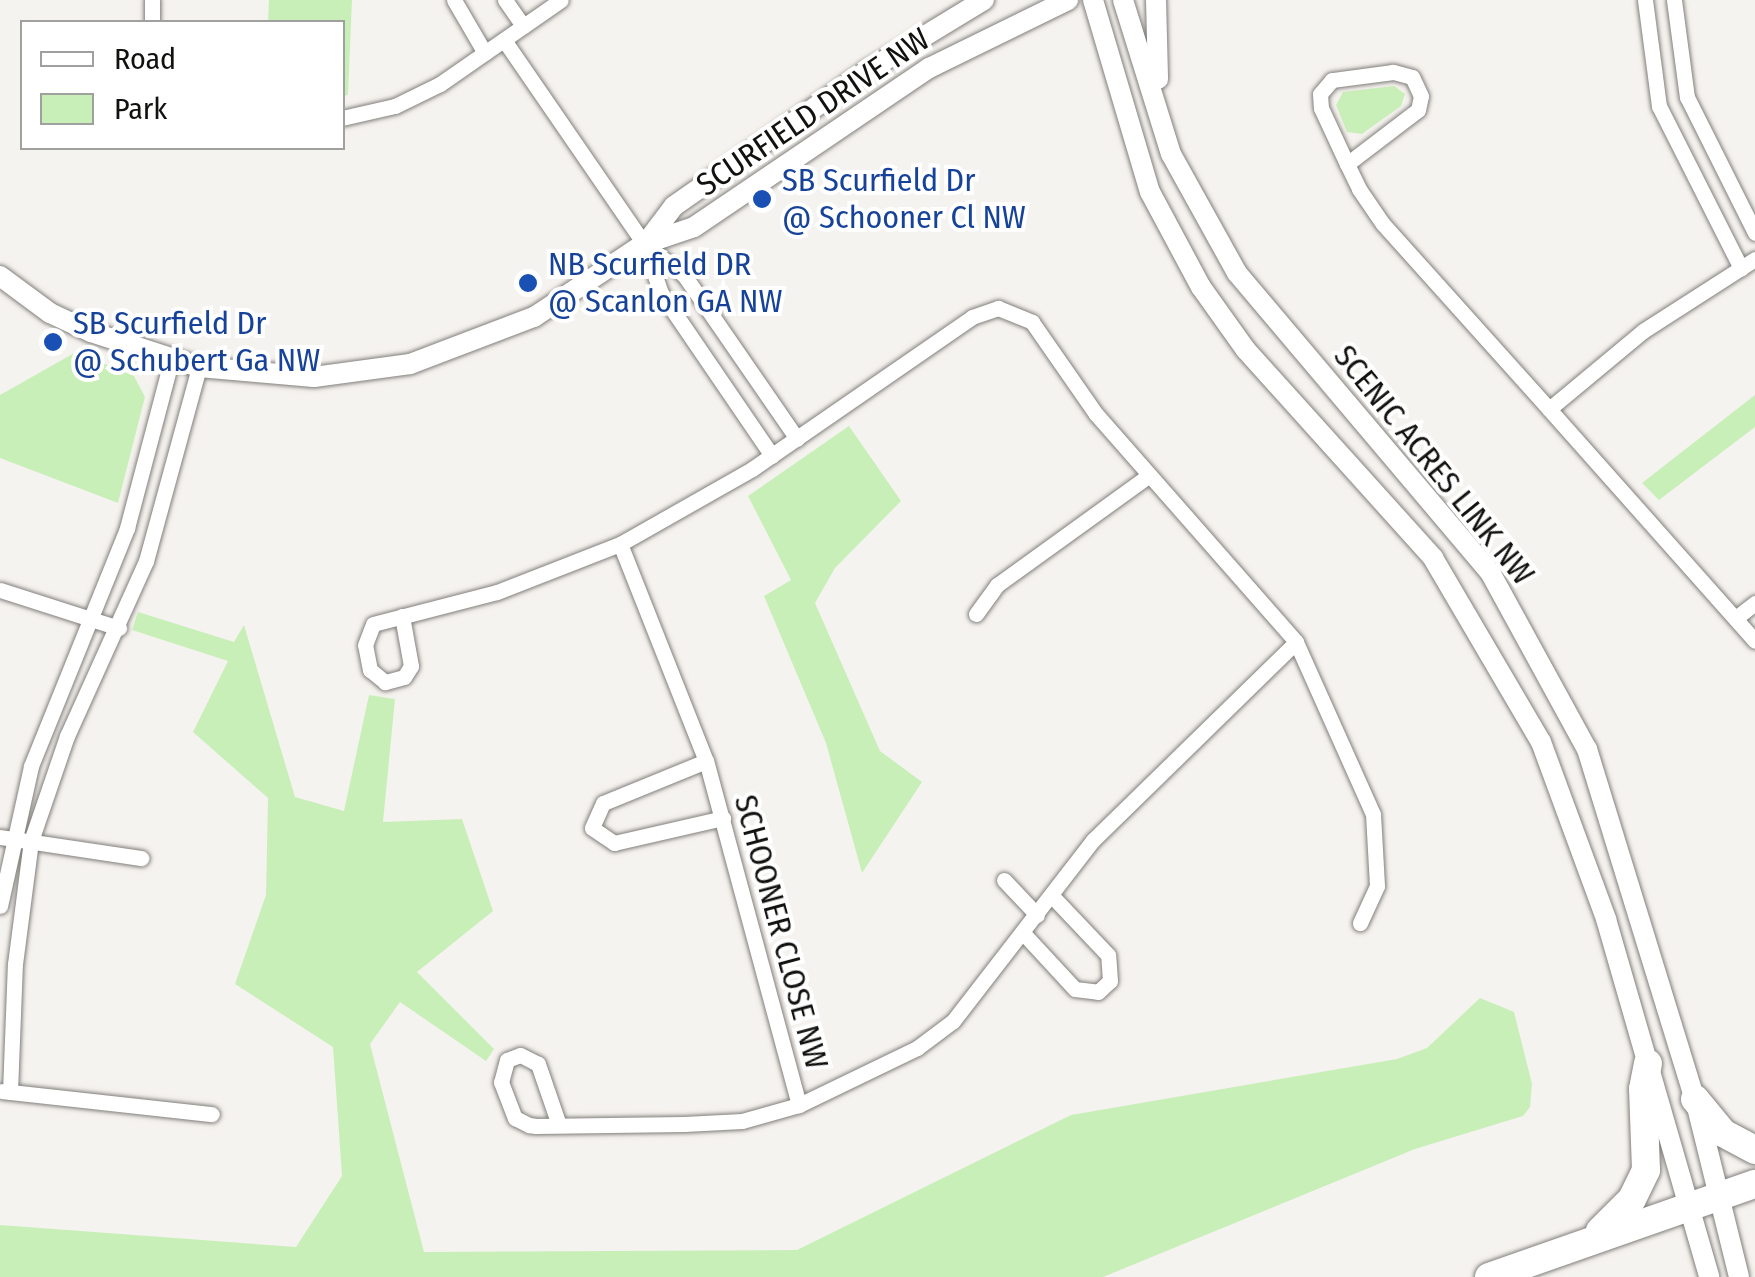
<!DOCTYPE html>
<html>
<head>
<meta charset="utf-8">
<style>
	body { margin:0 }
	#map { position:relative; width:1755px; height:1277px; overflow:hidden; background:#f5f3ef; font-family:"Fira Sans Condensed",sans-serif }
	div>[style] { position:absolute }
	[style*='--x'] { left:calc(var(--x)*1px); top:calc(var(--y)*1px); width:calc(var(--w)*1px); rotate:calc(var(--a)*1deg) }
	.green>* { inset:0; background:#c9efb9 }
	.roads { filter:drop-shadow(0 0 2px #817f7b) drop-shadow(0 0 2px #817f7b) }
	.minor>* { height:15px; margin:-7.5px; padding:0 7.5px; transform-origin:7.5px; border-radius:7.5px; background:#fff }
	.tertiary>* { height:20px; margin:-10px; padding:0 10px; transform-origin:10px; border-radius:10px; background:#fff }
	.motorway>* { height:28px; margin:-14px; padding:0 14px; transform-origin:14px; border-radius:14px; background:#fff }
	.dots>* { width:28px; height:28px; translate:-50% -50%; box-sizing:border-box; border:5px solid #fff; border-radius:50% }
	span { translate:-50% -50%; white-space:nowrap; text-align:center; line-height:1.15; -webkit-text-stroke:8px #fff; paint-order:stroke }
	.street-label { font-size:32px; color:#11110f }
	.transit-label { font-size:32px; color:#164399 }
	.left { translate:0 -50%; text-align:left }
	.legend { position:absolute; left:20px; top:20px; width:325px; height:130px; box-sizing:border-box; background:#fff; border:2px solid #a0a09f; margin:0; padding:12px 18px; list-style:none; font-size:30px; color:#11110f }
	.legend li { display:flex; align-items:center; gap:20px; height:50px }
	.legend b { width:50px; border:2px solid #a0a09f }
</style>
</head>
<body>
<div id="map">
	<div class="green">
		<div style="clip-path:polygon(269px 0,352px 0,348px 95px,343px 96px,342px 22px,268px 22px)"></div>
		<div style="clip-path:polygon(1394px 86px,1405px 94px,1401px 106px,1362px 134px,1347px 132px,1336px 105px,1343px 92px)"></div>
		<div style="clip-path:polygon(76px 352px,134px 376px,145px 397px,118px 503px,0 458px,0 395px)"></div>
		<div style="clip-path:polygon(1755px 395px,1755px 427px,1659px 500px,1642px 483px)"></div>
		<div style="clip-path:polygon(849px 426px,901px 501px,835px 568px,815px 603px,880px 751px,922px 782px,862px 873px,826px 743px,764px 596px,791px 580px,748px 496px)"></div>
		<div style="clip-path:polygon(138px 612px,234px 642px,244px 625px,295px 797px,344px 811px,369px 695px,395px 699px,383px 822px,462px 819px,493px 911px,417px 972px,494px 1049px,486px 1061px,400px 1002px,370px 1044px,424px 1252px,797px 1250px,1071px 1115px,1397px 1059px,1427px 1048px,1480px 998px,1514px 1012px,1532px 1084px,1530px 1107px,1523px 1116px,1415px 1149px,1103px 1277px,0 1277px,0 1225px,296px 1247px,342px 1176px,333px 1047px,235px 984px,266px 895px,268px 798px,193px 732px,228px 661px,132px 630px)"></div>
	</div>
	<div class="roads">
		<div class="minor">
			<div style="--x:454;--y:0;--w:61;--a:59.7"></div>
			<div style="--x:505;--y:0;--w:32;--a:55"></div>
			<div style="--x:1645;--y:0;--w:107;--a:82.5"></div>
			<div style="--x:1659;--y:106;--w:182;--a:63.2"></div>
			<div style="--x:1674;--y:0;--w:98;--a:82.4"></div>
			<div style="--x:1687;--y:97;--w:152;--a:63.4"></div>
			<div style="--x:152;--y:22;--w:22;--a:-90"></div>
			<div style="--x:504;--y:40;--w:247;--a:55.5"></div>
			<div style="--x:644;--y:244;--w:52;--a:70.9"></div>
			<div style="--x:661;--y:293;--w:197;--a:55.7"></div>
			<div style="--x:342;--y:118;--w:54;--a:-12.8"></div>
			<div style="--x:395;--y:106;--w:50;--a:-26.1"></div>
			<div style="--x:440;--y:84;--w:147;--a:-34.8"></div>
			<div style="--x:1347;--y:164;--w:89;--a:-37.3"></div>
			<div style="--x:1418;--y:110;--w:14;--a:-78"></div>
			<div style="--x:1421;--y:96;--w:21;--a:-115"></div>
			<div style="--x:1412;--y:77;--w:20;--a:-165"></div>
			<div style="--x:1393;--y:72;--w:62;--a:172.5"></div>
			<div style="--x:1332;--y:80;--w:18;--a:131"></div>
			<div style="--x:1320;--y:94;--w:14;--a:86"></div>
			<div style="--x:1321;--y:108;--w:62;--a:65.1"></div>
			<div style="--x:1347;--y:164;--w:28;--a:64"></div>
			<div style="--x:1359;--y:189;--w:42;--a:55.6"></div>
			<div style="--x:1383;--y:224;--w:249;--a:48.1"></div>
			<div style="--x:644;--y:244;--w:51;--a:37.8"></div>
			<div style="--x:684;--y:275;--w:199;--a:55.4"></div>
			<div style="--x:1755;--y:259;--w:133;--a:147.3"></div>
			<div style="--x:1643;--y:331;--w:122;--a:140.3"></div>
			<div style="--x:1549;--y:409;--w:310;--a:48.4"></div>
			<div style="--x:998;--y:308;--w:37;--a:22"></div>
			<div style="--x:1032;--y:322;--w:112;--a:55.2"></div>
			<div style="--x:1096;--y:414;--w:303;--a:48.7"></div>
			<div style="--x:1296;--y:642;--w:284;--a:135.7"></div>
			<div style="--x:1093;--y:840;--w:229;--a:127.7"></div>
			<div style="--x:953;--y:1021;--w:45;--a:143.1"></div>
			<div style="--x:917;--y:1048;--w:131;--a:154.2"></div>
			<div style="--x:799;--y:1105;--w:356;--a:-105.1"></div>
			<div style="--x:706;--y:761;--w:233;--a:-111.6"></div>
			<div style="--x:620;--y:544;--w:152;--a:-29.6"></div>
			<div style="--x:752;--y:469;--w:267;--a:-34.6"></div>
			<div style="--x:972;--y:317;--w:28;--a:-19"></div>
			<div style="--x:0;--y:590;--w:125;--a:17.7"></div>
			<div style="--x:976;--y:614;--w:36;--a:-54"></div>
			<div style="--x:997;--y:585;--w:186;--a:-35.8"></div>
			<div style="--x:402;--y:616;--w:51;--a:79.8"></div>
			<div style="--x:411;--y:666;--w:13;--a:122"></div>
			<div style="--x:404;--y:677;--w:20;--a:165"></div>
			<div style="--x:385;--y:682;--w:19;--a:-141"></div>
			<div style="--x:370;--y:670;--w:25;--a:-101"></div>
			<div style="--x:365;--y:645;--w:22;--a:-69"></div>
			<div style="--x:373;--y:624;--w:128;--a:-14.5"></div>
			<div style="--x:497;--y:592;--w:132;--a:-21.3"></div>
			<div style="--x:1737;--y:617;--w:23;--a:-38"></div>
			<div style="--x:1296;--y:642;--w:188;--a:65.9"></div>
			<div style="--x:1373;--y:814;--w:72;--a:86.8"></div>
			<div style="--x:1377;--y:886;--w:41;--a:114.7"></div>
			<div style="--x:706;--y:761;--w:111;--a:157.8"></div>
			<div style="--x:603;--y:803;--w:27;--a:114"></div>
			<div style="--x:592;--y:828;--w:27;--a:34"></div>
			<div style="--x:614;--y:843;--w:112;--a:-12.9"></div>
			<div style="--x:0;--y:837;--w:143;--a:8.5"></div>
			<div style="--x:1004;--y:880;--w:48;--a:46.7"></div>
			<div style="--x:0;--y:906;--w:143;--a:-77.5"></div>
			<div style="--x:31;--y:766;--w:257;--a:-68"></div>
			<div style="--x:127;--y:528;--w:173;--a:-75.2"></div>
			<div style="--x:1024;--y:934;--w:75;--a:47.2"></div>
			<div style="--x:1075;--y:989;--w:23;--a:7"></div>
			<div style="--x:1098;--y:992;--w:16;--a:-43"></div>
			<div style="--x:1110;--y:981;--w:26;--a:-94"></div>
			<div style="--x:1108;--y:955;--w:81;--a:-133.5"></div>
			<div style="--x:2;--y:1091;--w:211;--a:6.3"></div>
			<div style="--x:10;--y:1092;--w:128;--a:-87.8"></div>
			<div style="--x:15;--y:964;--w:124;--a:-82.6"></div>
			<div style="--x:31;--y:841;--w:111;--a:-71.1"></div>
			<div style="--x:67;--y:736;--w:192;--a:-65.7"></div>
			<div style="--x:146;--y:561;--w:201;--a:-74.7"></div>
			<div style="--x:559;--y:1125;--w:65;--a:-109"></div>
			<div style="--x:538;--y:1064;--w:20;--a:-153"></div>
			<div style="--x:520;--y:1055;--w:14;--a:159"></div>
			<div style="--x:507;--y:1060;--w:23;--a:105"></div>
			<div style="--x:501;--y:1082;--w:39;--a:69"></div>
			<div style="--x:515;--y:1118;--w:16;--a:27"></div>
			<div style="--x:529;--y:1125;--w:7;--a:8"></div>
			<div style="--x:536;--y:1126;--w:148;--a:-0.8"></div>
			<div style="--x:684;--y:1124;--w:58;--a:-3"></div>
			<div style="--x:742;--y:1121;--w:59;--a:-15.7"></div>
		</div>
		<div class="tertiary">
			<div style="--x:1093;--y:0;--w:200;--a:73.5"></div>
			<div style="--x:1150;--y:192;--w:108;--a:61.8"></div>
			<div style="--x:1201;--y:287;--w:77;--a:54.5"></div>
			<div style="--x:1246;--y:350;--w:280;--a:48"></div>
			<div style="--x:1433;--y:558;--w:213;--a:59.6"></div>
			<div style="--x:1541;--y:742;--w:189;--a:69.8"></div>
			<div style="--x:1606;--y:919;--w:373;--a:73.9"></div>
			<div style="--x:1123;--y:0;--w:161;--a:72.7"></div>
			<div style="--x:1171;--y:154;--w:136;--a:61"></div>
			<div style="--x:1237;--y:273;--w:394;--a:49.8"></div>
			<div style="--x:1491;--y:574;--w:200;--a:61.3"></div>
			<div style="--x:1587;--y:749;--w:366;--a:72.9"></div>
			<div style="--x:1695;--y:1099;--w:183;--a:76.1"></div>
			<div style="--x:1156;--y:0;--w:79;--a:88.5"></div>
			<div style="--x:646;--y:243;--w:46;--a:-52.9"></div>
			<div style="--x:674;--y:206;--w:236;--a:-35"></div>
			<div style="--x:867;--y:71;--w:137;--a:-31.3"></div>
			<div style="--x:0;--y:276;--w:62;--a:36.5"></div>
			<div style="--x:50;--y:313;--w:45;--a:24.9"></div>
			<div style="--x:91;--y:332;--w:114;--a:18"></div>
			<div style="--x:199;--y:367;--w:115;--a:5"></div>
			<div style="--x:314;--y:377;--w:97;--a:-7.7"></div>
			<div style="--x:410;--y:364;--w:133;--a:-20.8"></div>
			<div style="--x:534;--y:317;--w:132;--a:-33.6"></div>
			<div style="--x:644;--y:244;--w:53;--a:-18.8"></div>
			<div style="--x:694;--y:227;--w:284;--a:-34.1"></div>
			<div style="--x:929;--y:68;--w:155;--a:-26.1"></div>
		</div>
		<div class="motorway">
			<div style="--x:1695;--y:1099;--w:44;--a:50.5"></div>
			<div style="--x:1723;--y:1133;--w:36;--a:28"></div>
			<div style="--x:1600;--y:1231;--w:45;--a:-45"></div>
			<div style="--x:1632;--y:1199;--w:32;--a:-64"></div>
			<div style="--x:1646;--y:1170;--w:81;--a:-92.1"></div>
			<div style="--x:1643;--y:1089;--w:26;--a:-79"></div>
			<div style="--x:1489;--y:1277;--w:282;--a:-19.3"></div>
		</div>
	</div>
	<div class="dots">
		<div style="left:762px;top:199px;background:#1a4fb4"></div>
		<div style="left:528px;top:283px;background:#1a4fb4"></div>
		<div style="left:53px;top:342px;background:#1a4fb4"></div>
	</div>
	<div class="street-label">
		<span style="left:813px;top:112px;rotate:-34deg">SCURFIELD DRIVE NW</span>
		<span style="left:1434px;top:465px;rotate:51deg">SCENIC ACRES LINK NW</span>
		<span style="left:781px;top:932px;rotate:75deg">SCHOONER CLOSE NW</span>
	</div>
	<div class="transit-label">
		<span class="left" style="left:782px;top:199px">SB Scurfield Dr<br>@ Schooner Cl NW</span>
		<span class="left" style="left:548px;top:283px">NB Scurfield DR<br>@ Scanlon GA NW</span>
		<span class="left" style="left:73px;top:342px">SB Scurfield Dr<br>@ Schubert Ga NW</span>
	</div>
	<ul class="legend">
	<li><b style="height:12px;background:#fff"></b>Road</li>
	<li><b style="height:28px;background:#c9efb9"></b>Park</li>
	</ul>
</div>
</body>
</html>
